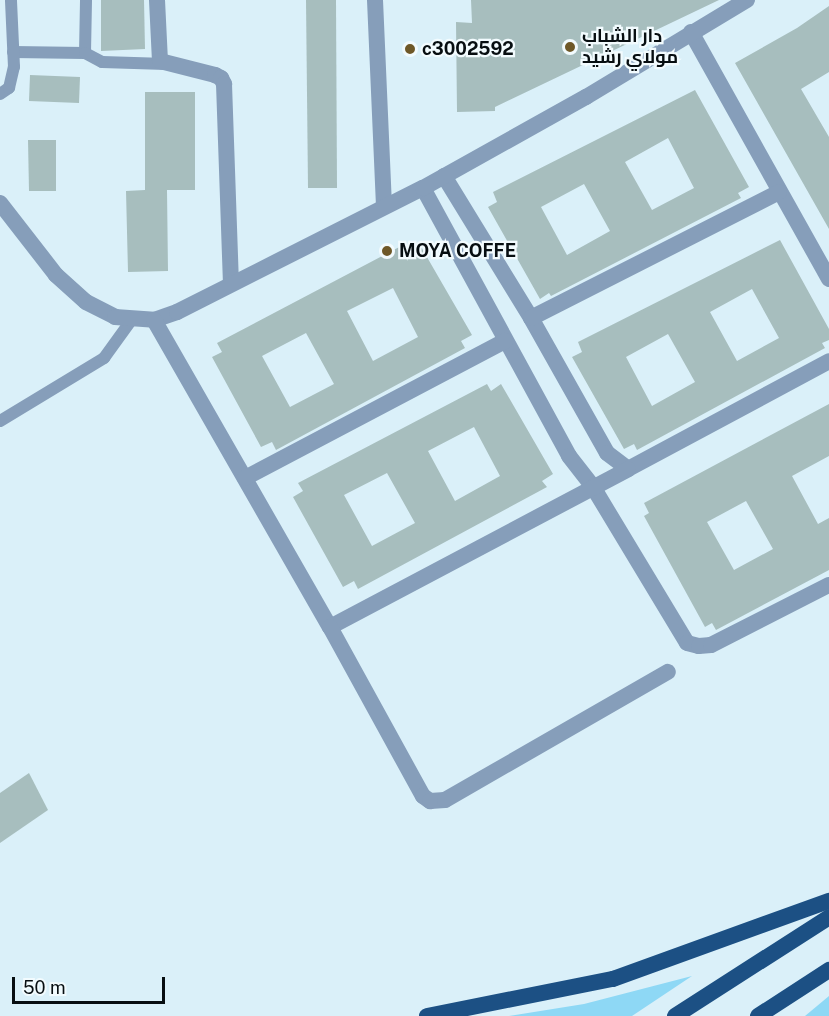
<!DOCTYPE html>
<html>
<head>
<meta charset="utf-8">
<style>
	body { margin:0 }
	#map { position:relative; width:829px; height:1016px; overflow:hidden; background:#daf0f9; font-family:"Public Sans",Cairo,sans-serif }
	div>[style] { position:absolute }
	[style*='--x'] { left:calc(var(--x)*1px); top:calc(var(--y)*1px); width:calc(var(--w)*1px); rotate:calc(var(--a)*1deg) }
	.green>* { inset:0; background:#8ed8f5 }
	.building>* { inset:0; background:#a7bebe }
	.service>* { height:12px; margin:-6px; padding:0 6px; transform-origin:6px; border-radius:6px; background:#869eba }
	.minor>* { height:16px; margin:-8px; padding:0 8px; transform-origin:8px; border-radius:8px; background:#869eba }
	.trunk>* { height:16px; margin:-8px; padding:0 8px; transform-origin:8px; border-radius:8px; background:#1c5084 }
	.dots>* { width:16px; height:16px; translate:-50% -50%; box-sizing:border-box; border:3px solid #f2fbfe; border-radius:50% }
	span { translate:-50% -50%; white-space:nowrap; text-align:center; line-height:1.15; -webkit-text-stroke:4.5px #f2fbfe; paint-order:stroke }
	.poi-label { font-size:18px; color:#070e11; font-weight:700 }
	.left { translate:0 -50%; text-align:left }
	.scale { position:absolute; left:12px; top:977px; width:153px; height:27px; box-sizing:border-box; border:3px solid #070e11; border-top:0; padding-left:8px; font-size:18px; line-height:21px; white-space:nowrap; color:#070e11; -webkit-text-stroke:4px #f2fbfe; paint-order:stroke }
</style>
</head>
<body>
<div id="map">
	<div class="green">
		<div style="clip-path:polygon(692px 976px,632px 1016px,509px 1016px,584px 1004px)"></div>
		<div style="clip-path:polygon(829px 996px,829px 1016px,805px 1016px)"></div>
	</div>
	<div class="building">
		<div style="clip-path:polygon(101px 0,144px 0,145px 49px,101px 51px)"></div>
		<div style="clip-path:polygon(306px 0,336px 0,337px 188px,308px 188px)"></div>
		<div style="clip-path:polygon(471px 0,719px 0,495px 107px,495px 111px,457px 112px,456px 22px,472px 23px)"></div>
		<div style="clip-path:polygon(829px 6px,829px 72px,801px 89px,829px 137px,829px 229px,735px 63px,797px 28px)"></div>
		<div style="clip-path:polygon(30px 75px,80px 77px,79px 103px,29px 101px)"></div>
		<div style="clip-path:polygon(evenodd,695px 90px,749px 187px,738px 193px,741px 198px,551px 296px,549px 293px,540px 299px,488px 207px,497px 202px,493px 192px,695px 90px,668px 138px,694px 188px,652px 210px,625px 162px,668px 138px,695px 90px,584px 184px,610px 231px,567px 255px,541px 207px,584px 184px)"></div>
		<div style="clip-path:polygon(145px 92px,195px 92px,195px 190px,167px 190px,168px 271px,128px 272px,126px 191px,145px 190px)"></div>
		<div style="clip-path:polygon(28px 140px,56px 140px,56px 191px,29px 191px)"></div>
		<div style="clip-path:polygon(evenodd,780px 240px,829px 329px,829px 340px,822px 343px,825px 348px,637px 450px,634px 444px,624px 449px,572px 357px,582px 352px,578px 342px,780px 240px,752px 289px,779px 338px,737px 361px,710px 312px,752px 289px,780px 240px,668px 334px,695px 382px,652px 406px,626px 357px,668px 334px)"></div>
		<div style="clip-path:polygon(evenodd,405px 244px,409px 251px,420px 245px,472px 335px,461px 341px,465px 348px,276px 450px,272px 442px,261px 447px,212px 357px,222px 352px,217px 343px,405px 244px,393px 288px,418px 337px,373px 361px,347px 311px,393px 288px,405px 244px,306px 333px,334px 384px,290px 407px,262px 356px,306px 333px)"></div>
		<div style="clip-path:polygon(evenodd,487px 384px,491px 391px,501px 384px,553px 474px,542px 481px,547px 487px,358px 589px,354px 581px,343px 587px,293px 497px,303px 491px,298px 483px,487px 384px,474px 427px,500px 476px,455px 501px,428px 451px,474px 427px,487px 384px,387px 473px,415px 523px,372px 546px,344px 495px,387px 473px)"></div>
		<div style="clip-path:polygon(evenodd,829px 404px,829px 456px,792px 476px,818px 524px,829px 518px,829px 570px,716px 630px,712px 623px,705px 627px,644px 516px,649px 513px,644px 503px,829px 404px,746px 501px,773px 549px,734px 570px,707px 522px,746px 501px)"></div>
		<div style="clip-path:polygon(29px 773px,48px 810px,0 843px,0 793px)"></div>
	</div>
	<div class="service">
		<div style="--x:13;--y:52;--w:72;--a:0.8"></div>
		<div style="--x:85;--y:53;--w:53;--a:-88.9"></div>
		<div style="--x:85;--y:53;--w:19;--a:28"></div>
		<div style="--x:102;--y:62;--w:64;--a:1.8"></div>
		<div style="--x:0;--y:94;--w:11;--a:-34"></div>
		<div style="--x:9;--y:88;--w:22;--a:-77"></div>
		<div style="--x:14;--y:67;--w:67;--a:-92.6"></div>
		<div style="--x:0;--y:421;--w:122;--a:-31.2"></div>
		<div style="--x:104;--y:358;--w:49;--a:-54.1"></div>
	</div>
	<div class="minor">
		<div style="--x:157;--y:0;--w:61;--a:87.2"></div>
		<div style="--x:160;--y:61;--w:57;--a:14.3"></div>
		<div style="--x:215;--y:75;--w:7;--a:27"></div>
		<div style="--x:221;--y:78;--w:7;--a:63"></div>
		<div style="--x:224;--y:84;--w:199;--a:88"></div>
		<div style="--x:375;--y:0;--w:207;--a:87.5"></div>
		<div style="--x:691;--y:32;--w:283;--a:60.8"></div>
		<div style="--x:444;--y:176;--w:167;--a:58.5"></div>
		<div style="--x:531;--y:318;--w:155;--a:60.6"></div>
		<div style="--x:607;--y:453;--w:26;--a:37"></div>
		<div style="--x:628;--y:469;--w:228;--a:-28.2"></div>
		<div style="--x:423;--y:188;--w:305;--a:61.4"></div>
		<div style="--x:569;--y:456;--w:39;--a:52"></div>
		<div style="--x:593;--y:487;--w:182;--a:58.9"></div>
		<div style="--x:687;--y:643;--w:12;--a:14"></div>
		<div style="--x:699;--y:646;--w:12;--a:-5"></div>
		<div style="--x:711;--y:645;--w:132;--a:-27"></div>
		<div style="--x:0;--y:203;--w:91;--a:52.1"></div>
		<div style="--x:56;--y:275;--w:40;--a:42"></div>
		<div style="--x:86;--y:302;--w:33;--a:27"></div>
		<div style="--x:115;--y:317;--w:39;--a:4"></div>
		<div style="--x:154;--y:320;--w:24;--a:-19"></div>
		<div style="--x:177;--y:312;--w:275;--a:-26.8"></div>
		<div style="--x:423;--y:188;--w:187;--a:-29.2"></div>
		<div style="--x:586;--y:97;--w:188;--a:-31.1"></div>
		<div style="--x:531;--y:318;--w:278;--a:-26.9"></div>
		<div style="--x:154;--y:320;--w:354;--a:60.2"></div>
		<div style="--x:330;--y:627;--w:337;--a:-27.9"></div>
		<div style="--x:245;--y:478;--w:294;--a:-27.8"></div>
		<div style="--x:330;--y:627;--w:193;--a:61.2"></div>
		<div style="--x:423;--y:796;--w:9;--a:36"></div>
		<div style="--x:430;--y:801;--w:15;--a:-4"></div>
		<div style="--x:445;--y:800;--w:257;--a:-29.9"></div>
	</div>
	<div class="trunk">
		<div style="--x:427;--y:1016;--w:190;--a:-11.3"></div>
		<div style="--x:613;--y:979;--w:230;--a:-19.9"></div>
		<div style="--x:675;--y:1016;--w:183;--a:-32.7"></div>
		<div style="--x:758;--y:1016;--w:85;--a:-32.9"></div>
	</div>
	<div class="dots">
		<div style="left:570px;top:47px;background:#6e5828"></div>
		<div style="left:410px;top:49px;background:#6e5828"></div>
		<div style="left:387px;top:251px;background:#6e5828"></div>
	</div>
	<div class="poi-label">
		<span class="left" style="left:582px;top:47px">دار الشباب<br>مولاي رشيد</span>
		<span class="left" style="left:422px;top:49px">c3002592</span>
		<span class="left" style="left:399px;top:251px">MOYA COFFE</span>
	</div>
	<div class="scale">50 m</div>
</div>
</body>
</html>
